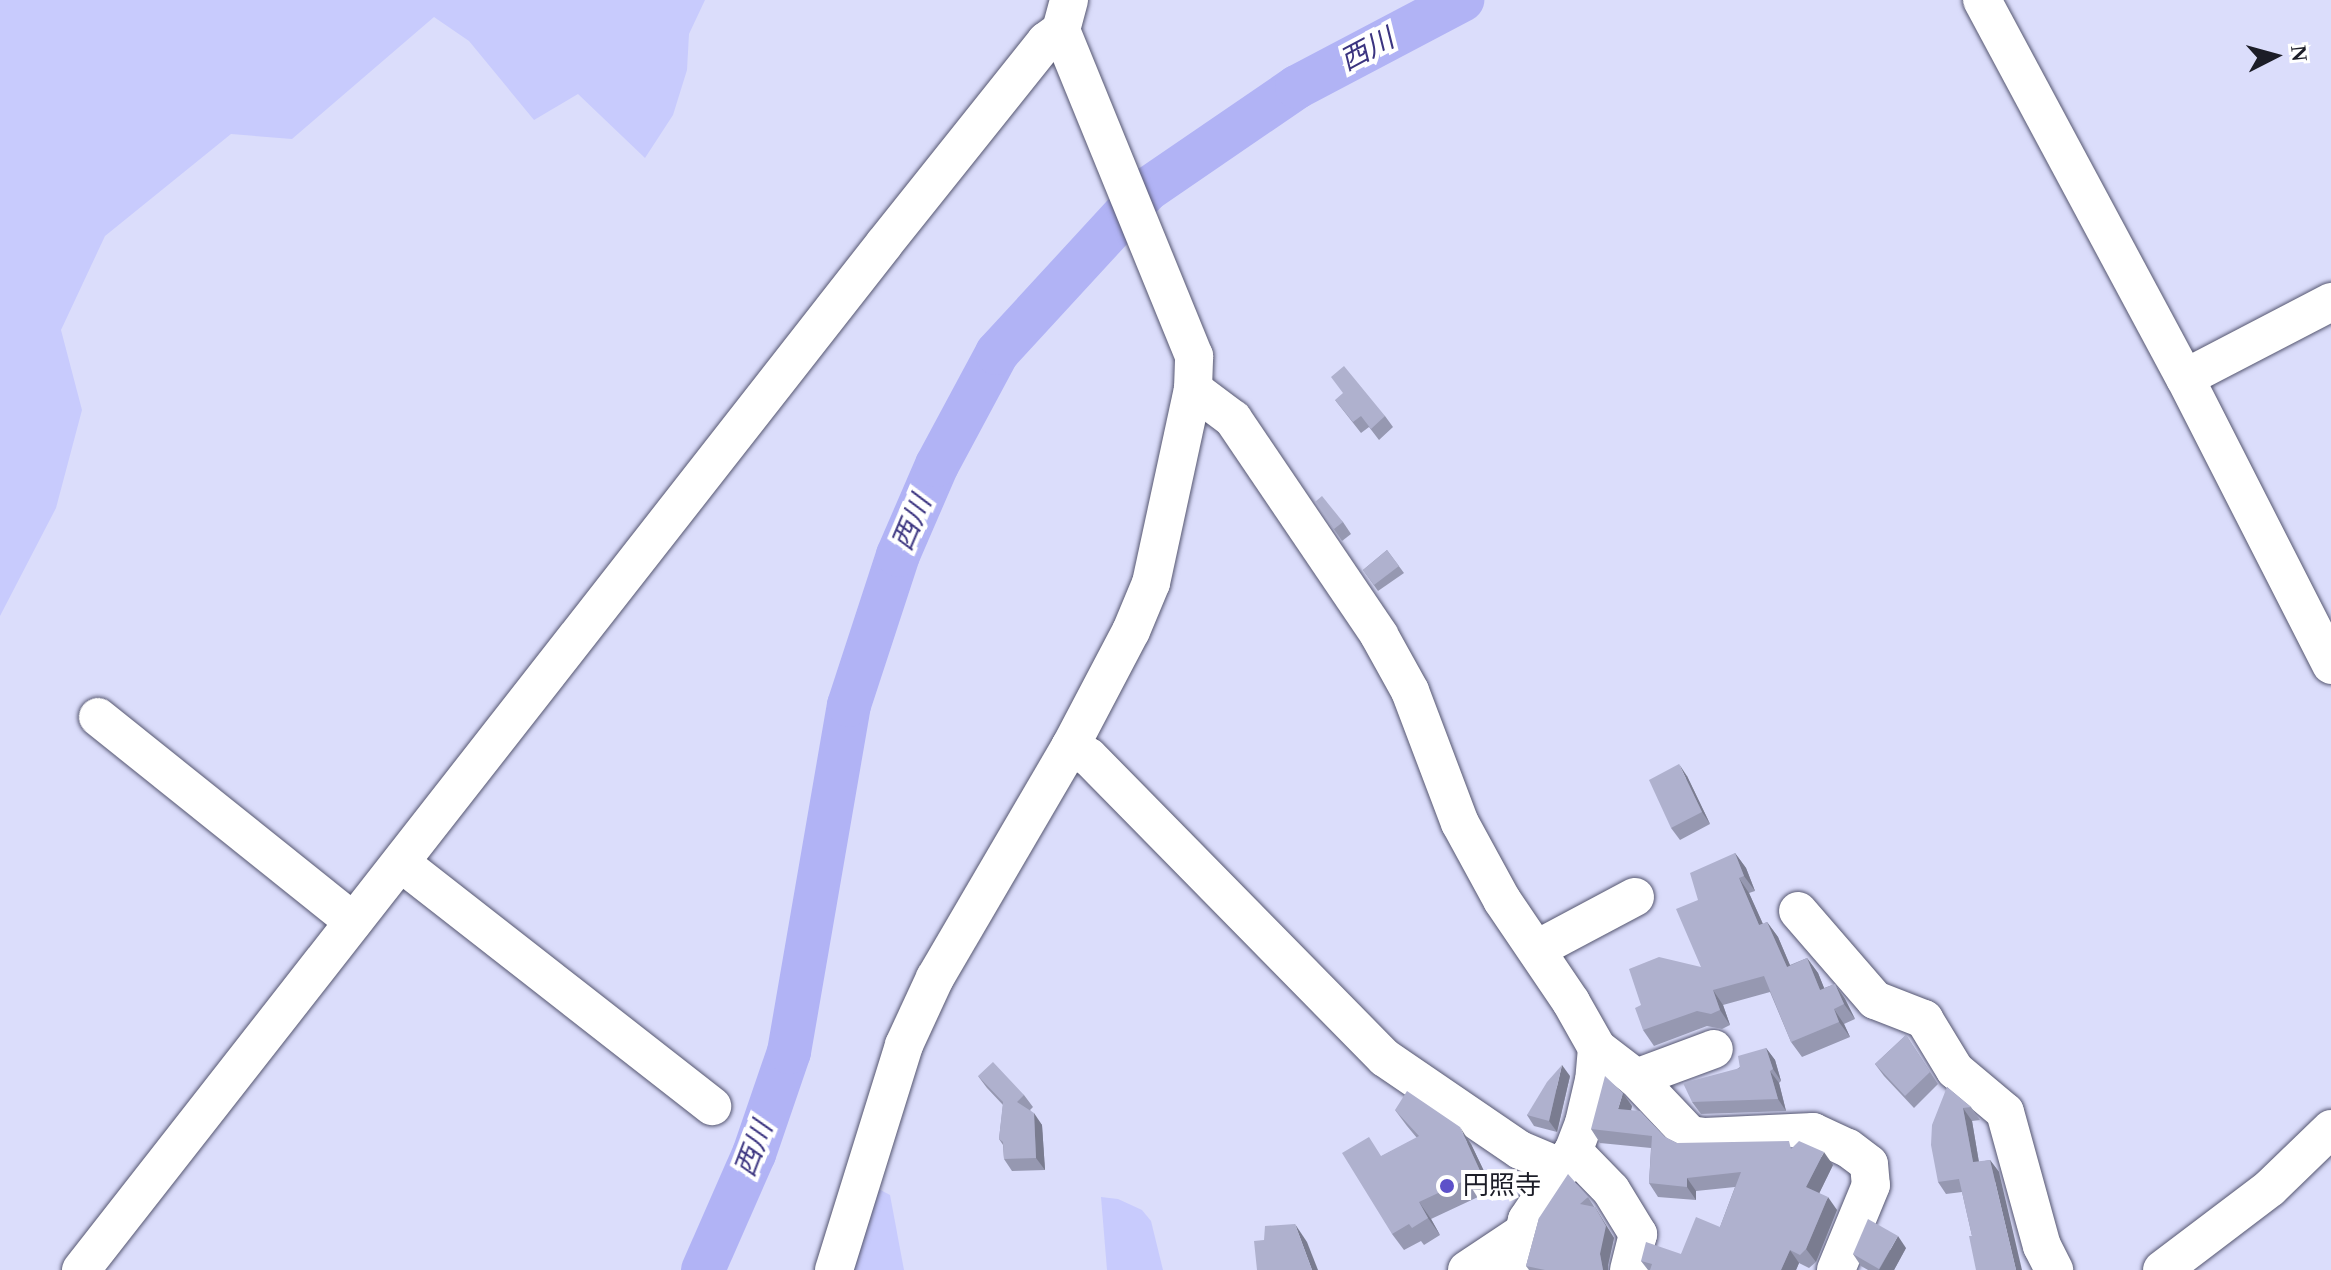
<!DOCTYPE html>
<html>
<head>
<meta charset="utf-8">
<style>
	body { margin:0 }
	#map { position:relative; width:2331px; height:1270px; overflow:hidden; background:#dbddfb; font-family:"Times New Roman","Noto Sans JP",serif }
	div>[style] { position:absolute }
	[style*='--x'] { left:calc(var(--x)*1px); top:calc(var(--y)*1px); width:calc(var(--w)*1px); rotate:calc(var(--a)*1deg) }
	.green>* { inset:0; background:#c8cbfd }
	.river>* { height:44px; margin:-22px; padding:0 22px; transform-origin:22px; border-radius:22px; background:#b1b3f5 }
	.roads { filter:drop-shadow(0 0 2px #555670) drop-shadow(0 0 2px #555670) }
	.minor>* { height:38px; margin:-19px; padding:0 19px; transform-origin:19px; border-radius:19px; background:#fff }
	.wall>* { inset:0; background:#9698b1 }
	.shaded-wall>* { inset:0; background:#7a7c90 }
	.building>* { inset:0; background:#afb1ce }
	.dots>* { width:22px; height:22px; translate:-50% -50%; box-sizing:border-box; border:4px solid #fff; border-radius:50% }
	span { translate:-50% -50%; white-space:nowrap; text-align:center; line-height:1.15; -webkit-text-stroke:8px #fff; paint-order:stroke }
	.poi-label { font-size:26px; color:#1c1d27 }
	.left { translate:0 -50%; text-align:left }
	.water-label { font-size:28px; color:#3b3480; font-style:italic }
	.north { position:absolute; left:2235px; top:16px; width:80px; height:80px; -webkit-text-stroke:6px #fff; paint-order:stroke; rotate:84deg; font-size:22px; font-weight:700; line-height:32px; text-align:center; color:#1c1d27 }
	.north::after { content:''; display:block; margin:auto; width:28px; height:36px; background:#1c1d27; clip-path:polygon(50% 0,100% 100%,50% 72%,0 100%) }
</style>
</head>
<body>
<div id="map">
	<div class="green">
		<div style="clip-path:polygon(0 0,705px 0,689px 34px,687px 70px,673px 115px,645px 158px,578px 94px,534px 120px,469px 41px,434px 17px,292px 139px,231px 134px,105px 236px,61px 330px,82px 410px,56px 508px,0 616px)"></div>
		<div style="clip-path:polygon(873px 1186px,890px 1195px,904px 1270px,848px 1270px)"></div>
		<div style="clip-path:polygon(1101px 1197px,1118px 1199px,1142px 1210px,1151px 1221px,1163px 1270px,1107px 1270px)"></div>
	</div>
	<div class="river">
		<div style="--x:703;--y:1270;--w:127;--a:-66.3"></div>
		<div style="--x:754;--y:1154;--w:108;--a:-71.1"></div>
		<div style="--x:789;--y:1052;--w:352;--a:-80.2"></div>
		<div style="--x:849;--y:705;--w:158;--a:-71.9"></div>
		<div style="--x:898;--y:555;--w:98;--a:-66.6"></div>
		<div style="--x:937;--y:465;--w:127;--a:-61.8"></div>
		<div style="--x:997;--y:353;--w:223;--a:-47.4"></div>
		<div style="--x:1148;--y:189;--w:181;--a:-34.4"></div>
		<div style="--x:1297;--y:87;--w:187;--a:-27.8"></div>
	</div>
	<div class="roads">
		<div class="minor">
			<div style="--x:1982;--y:0;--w:429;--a:61.8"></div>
			<div style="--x:2185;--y:378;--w:322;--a:63"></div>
			<div style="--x:2185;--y:378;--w:165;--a:-27.5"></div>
			<div style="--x:1193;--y:389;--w:50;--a:36.9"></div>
			<div style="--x:1233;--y:419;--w:261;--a:55.9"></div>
			<div style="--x:1379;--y:635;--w:64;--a:61"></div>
			<div style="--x:1410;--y:691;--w:141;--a:69.3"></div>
			<div style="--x:1460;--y:823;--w:88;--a:61.4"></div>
			<div style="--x:1502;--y:900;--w:123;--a:55.9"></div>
			<div style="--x:1571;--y:1002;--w:53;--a:60.5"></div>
			<div style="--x:1597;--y:1048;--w:32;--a:95"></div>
			<div style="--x:1594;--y:1080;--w:44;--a:103.1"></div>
			<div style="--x:1584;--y:1123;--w:30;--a:111"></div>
			<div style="--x:1573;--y:1151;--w:83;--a:123.7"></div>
			<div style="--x:1527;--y:1220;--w:52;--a:104.6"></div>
			<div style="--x:98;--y:717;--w:327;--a:38.7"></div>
			<div style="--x:1070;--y:747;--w:21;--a:28"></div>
			<div style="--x:1089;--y:757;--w:422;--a:45.5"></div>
			<div style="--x:1385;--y:1058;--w:163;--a:34.3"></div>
			<div style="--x:1520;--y:1150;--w:43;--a:23"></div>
			<div style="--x:401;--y:863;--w:395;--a:38"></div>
			<div style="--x:1798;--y:911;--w:118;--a:49.1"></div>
			<div style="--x:1875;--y:1000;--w:53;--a:21.2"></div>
			<div style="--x:1924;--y:1019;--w:60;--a:58.7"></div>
			<div style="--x:1955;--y:1070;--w:65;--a:40"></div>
			<div style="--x:2005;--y:1112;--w:139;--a:74.6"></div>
			<div style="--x:2042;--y:1246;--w:27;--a:63"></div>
			<div style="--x:1537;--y:949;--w:111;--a:-28"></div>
			<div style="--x:1597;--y:1048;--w:49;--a:37.6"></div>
			<div style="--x:1636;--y:1078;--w:79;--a:46.5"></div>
			<div style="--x:1690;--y:1135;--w:15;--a:8"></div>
			<div style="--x:1705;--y:1137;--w:108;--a:-2.7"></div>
			<div style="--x:1813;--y:1132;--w:38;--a:25"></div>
			<div style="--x:1848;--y:1148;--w:26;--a:37"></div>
			<div style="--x:1869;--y:1164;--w:21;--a:85"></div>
			<div style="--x:1871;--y:1185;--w:92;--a:112.4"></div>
			<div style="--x:1636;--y:1078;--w:83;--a:-20.4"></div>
			<div style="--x:1573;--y:1151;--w:54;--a:45.7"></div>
			<div style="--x:1611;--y:1190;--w:52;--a:58.5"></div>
			<div style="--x:1638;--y:1234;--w:37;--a:104"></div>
			<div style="--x:81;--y:1270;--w:1303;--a:-51.95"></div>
			<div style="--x:884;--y:244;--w:260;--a:-51.4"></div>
			<div style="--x:1046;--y:41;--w:19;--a:-36"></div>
			<div style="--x:1061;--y:30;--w:31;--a:-75"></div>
			<div style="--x:834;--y:1270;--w:236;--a:-72.7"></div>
			<div style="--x:904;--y:1045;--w:74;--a:-65.2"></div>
			<div style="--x:935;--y:978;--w:268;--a:-59.7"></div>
			<div style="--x:1070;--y:747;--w:131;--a:-62.3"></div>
			<div style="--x:1131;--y:631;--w:52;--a:-67.4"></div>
			<div style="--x:1151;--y:583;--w:198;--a:-77.8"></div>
			<div style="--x:1193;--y:389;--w:33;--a:-88"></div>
			<div style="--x:1194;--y:356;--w:352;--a:-112.2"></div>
			<div style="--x:1467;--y:1270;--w:65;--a:-33.7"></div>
			<div style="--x:2162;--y:1270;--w:136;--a:-37.2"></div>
			<div style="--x:2270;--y:1188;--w:85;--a:-44"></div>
		</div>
	</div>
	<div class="wall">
		<div style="clip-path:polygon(1335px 400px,1385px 416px,1393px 427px,1379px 440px,1369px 427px,1361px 433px)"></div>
		<div style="clip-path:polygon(1315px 502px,1343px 522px,1351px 534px,1342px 541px)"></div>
		<div style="clip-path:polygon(1387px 550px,1404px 573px,1378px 591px,1363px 570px)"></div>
		<div style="clip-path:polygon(1687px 776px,1710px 824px,1680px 840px,1671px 828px)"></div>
		<div style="clip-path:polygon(1735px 853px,1746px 868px,1755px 891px,1749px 893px,1763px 924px,1767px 922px,1778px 937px,1790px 965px,1807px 958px,1818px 973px,1824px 988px,1835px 984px,1845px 999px,1855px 1019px,1844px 1024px,1850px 1037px,1802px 1057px,1791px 1042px,1770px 992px,1723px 1005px,1730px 1025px,1722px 1029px,1707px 1026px,1654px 1046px,1643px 1030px,1701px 967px,1698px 900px)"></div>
		<div style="clip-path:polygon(1906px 1035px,1938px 1084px,1914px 1108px,1884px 1076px,1875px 1064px)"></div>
		<div style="clip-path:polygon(1766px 1048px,1775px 1060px,1781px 1081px,1779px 1083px,1786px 1111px,1701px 1114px,1692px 1102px)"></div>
		<div style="clip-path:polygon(978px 1076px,1024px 1095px,1033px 1107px,1030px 1110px,1042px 1125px,1045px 1170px,1012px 1171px,1004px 1159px,1003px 1145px,999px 1139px,1003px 1105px,987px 1088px)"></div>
		<div style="clip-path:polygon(1570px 1076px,1557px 1132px,1534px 1126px,1527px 1115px)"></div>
		<div style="clip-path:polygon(1947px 1087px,1971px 1107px,1980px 1120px,1972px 1121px,1979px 1162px,1990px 1160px,1999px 1172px,1972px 1236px,1962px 1192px,1946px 1194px,1938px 1182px)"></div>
		<div style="clip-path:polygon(1632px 1106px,1631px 1110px,1665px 1137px,1677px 1143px,1793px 1147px,1833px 1165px,1819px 1193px,1837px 1210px,1816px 1262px,1809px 1268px,1799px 1263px,1796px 1270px,1648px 1270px,1641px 1261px,1681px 1254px,1720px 1227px,1735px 1187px,1696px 1191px,1696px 1200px,1658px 1197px,1649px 1183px,1651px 1148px,1600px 1143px,1591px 1129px)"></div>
		<div style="clip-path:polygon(1395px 1110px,1471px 1144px,1493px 1190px,1431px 1219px,1440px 1235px,1424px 1245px,1421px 1241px,1404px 1250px,1392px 1234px,1382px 1156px,1417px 1138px,1407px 1126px)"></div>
		<div style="clip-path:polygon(1588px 1197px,1614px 1238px,1608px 1265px,1608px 1270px,1529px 1270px,1526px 1266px,1539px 1218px)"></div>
		<div style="clip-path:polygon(1906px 1248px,1894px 1270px,1868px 1270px,1861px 1266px,1853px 1254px)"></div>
	</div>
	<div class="shaded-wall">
		<div style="clip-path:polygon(1679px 764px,1687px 776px,1710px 824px,1702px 812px)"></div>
		<div style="clip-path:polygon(1735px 853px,1746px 868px,1755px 891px,1744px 876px)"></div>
		<div style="clip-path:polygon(1739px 878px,1749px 893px,1770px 940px,1759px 925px)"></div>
		<div style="clip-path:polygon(1767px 922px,1778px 937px,1797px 982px,1787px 967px)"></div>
		<div style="clip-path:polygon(1807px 958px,1818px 973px,1831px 1005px,1820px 990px)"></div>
		<div style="clip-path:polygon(1835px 984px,1845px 999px,1855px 1019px,1844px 1004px)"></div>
		<div style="clip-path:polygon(1713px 990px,1723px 1005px,1730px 1025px,1720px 1010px)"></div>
		<div style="clip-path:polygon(1834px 1009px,1844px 1024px,1850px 1037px,1839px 1022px)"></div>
		<div style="clip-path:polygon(1766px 1048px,1775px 1060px,1781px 1081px,1773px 1069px)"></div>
		<div style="clip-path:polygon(1562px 1065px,1570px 1076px,1557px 1132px,1549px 1121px)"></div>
		<div style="clip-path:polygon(1770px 1071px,1779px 1083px,1786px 1111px,1778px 1099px)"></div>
		<div style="clip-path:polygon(1623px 1093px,1632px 1106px,1628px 1122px,1618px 1109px)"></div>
		<div style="clip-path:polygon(1963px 1108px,1972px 1121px,1981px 1175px,1973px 1162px)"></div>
		<div style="clip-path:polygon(1034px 1113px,1042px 1125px,1045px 1170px,1036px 1158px)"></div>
		<div style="clip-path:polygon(1460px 1127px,1471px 1144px,1493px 1190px,1481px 1173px)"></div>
		<div style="clip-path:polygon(1824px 1152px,1833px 1165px,1816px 1200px,1806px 1187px)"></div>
		<div style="clip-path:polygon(1990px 1160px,1999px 1172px,2022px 1270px,2016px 1270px)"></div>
		<div style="clip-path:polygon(1687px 1178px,1696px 1191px,1696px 1200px,1687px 1187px)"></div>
		<div style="clip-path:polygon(1828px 1197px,1837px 1210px,1816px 1262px,1806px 1249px)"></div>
		<div style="clip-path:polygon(1419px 1202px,1431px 1219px,1440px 1235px,1428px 1218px)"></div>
		<div style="clip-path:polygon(1595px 1207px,1614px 1238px,1608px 1265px,1608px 1270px,1603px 1270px,1600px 1254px)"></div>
		<div style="clip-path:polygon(1295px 1224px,1307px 1242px,1318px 1270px,1312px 1270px)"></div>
		<div style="clip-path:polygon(1898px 1236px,1906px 1248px,1894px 1270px,1879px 1270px)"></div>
		<div style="clip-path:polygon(1790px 1250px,1799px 1263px,1796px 1270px,1781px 1270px)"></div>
	</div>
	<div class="building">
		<div style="clip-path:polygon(1344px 366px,1385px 416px,1371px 429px,1361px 416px,1353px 422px,1335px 400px,1343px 393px,1331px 377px)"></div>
		<div style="clip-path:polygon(1322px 496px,1343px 522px,1334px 529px,1315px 502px)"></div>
		<div style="clip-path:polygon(1387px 550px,1399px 566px,1374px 585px,1363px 570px)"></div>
		<div style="clip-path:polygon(1679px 764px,1702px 812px,1671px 828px,1649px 780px)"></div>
		<div style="clip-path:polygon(1735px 853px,1744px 876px,1739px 878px,1759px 925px,1767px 922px,1787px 967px,1807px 958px,1820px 990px,1835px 984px,1844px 1004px,1834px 1009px,1839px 1022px,1791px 1042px,1764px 976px,1713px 990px,1720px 1010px,1711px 1014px,1697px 1011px,1643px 1030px,1635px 1008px,1641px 1005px,1629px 969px,1659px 957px,1701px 967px,1676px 909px,1698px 900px,1690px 873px)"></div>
		<div style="clip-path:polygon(1906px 1035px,1930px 1072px,1905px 1096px,1875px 1064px)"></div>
		<div style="clip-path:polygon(1766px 1048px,1773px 1069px,1770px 1071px,1778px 1099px,1692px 1102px,1683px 1083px,1740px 1068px,1738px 1056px)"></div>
		<div style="clip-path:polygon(993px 1062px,1024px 1095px,1017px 1102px,1034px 1113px,1036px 1158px,1004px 1159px,1003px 1142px,999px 1139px,1003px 1102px,978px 1076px)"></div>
		<div style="clip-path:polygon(1562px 1065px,1549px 1121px,1527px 1115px,1547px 1082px)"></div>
		<div style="clip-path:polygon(1605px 1076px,1623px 1093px,1618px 1109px,1640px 1111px,1665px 1137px,1677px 1143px,1789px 1141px,1791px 1149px,1799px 1141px,1824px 1152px,1806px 1187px,1828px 1197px,1806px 1249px,1800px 1255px,1790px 1250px,1781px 1270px,1650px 1270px,1652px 1264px,1641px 1261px,1646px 1242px,1681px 1254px,1696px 1217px,1720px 1227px,1741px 1172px,1687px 1178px,1687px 1187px,1649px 1183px,1652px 1136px,1591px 1129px)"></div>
		<div style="clip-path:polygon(1947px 1087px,1971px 1107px,1963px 1108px,1973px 1162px,1990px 1160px,2016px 1270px,1976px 1270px,1969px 1236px,1972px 1236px,1959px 1179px,1938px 1182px,1931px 1145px,1932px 1125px)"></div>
		<div style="clip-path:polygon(1407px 1091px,1460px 1127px,1481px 1173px,1419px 1202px,1428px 1218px,1412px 1228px,1409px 1224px,1392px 1234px,1342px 1153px,1369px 1137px,1381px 1156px,1419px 1136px,1395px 1110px)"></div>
		<div style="clip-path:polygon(1568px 1174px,1588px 1197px,1580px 1204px,1595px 1207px,1606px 1226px,1600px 1254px,1603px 1270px,1545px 1270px,1526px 1266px,1539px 1218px)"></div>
		<div style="clip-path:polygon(1868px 1219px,1898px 1236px,1879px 1269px,1853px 1254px)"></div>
		<div style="clip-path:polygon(1295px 1224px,1312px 1270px,1257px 1270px,1254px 1241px,1264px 1240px,1265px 1226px)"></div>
	</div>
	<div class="dots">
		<div style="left:1447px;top:1186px;background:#5d51c9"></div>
	</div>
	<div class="poi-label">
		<span class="left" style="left:1463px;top:1186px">円照寺</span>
	</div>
	<div class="water-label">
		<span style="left:1367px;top:50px;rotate:-28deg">西川</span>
		<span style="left:912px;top:523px;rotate:-67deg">西川</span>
		<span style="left:754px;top:1149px;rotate:-69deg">西川</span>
	</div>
	<div class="north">N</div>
</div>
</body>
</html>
